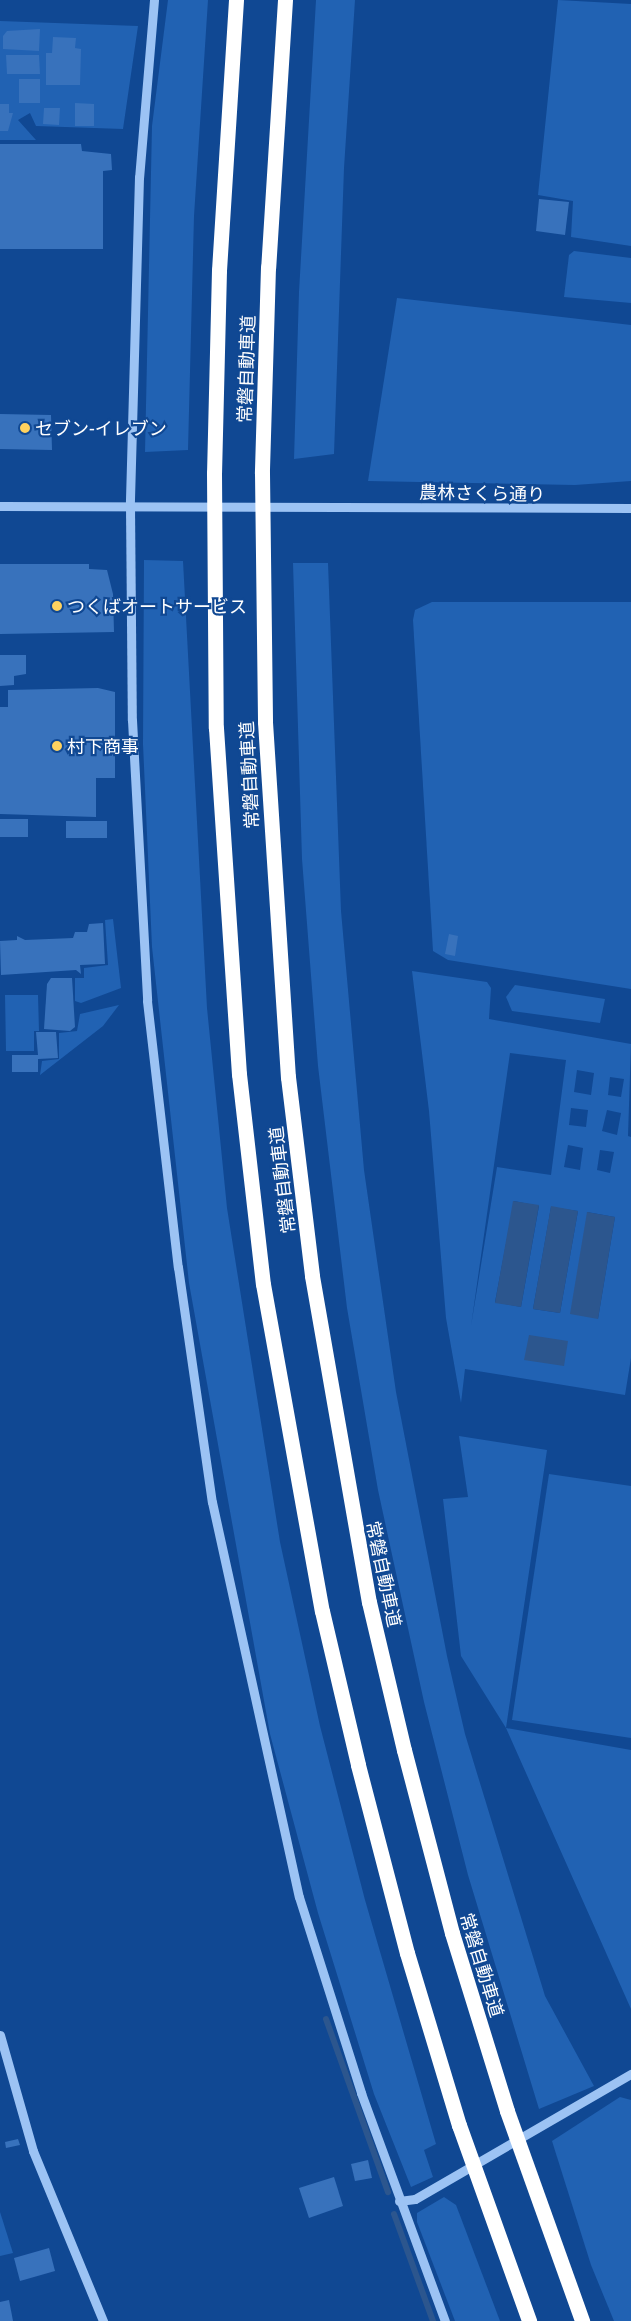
<!DOCTYPE html>
<html>
<head>
<meta charset="utf-8">
<style>
	body { margin:0 }
	#map { position:relative; width:631px; height:2321px; overflow:hidden; background:#104893; font-family:"Noto Sans","Noto Sans JP",sans-serif }
	div>[style] { position:absolute }
	[style*='--x'] { left:calc(var(--x)*1px); top:calc(var(--y)*1px); width:calc(var(--w)*1px); rotate:calc(var(--a)*1deg) }
	.green>* { inset:0; background:#2162b3 }
	.water>* { inset:0; background:#2c568e }
	.stream>* { height:6px; margin:-3px; padding:0 3px; transform-origin:3px; border-radius:3px; background:#2c568e }
	.building>* { inset:0; background:#3872bc }
	.minor>* { height:9px; margin:-4.5px; padding:0 4.5px; transform-origin:4.5px; border-radius:4.5px; background:#9cc3f4 }
	.highway>* { height:15px; margin:-7.5px; padding:0 7.5px; transform-origin:7.5px; border-radius:7.5px; background:#fff }
	.dots>* { width:14px; height:14px; translate:-50% -50%; box-sizing:border-box; border:2px solid #104893; border-radius:50% }
	span { translate:-50% -50%; white-space:nowrap; text-align:center; line-height:1.15; -webkit-text-stroke:4.5px #104893; paint-order:stroke }
	.street-label { font-size:18px; color:#fff }
	.poi-label { font-size:18px; color:#fff }
	.left { translate:0 -50%; text-align:left }
</style>
</head>
<body>
<div id="map">
	<div class="green">
		<div style="clip-path:polygon(168px 0,208px 0,194px 216px,188px 450px,145px 452px,152px 126px)"></div>
		<div style="clip-path:polygon(316px 0,355px 0,344px 168px,334px 454px,294px 459px,299px 292px)"></div>
		<div style="clip-path:polygon(558px 0,631px 4px,631px 246px,571px 237px,573px 201px,538px 195px)"></div>
		<div style="clip-path:polygon(0 21px,138px 26px,123px 129px,36px 126px,30px 113px,18px 120px,36px 140px,0 140px)"></div>
		<div style="clip-path:polygon(574px 251px,631px 258px,631px 303px,564px 297px,569px 255px)"></div>
		<div style="clip-path:polygon(397px 298px,631px 325px,631px 481px,575px 485px,368px 481px)"></div>
		<div style="clip-path:polygon(144px 560px,183px 561px,207px 1008px,227px 1208px,280px 1542px,320px 1726px,365px 1900px,436px 2144px,424px 2150px,433px 2177px,411px 2187px,374px 2094px,318px 1913px,270px 1734px,189px 1283px,152px 947px,143px 744px)"></div>
		<div style="clip-path:polygon(293px 563px,328px 563px,341px 911px,364px 1170px,396px 1392px,447px 1656px,465px 1734px,545px 1996px,594px 2086px,539px 2109px,468px 1875px,424px 1702px,378px 1490px,347px 1308px,318px 1066px,302px 859px)"></div>
		<div style="clip-path:polygon(432px 602px,631px 602px,631px 989px,448px 960px,433px 951px,413px 620px,415px 610px)"></div>
		<div style="clip-path:polygon(113px 919px,121px 988px,81px 1003px,75px 1001px,75px 978px,84px 978px,84px 968px,108px 965px,105px 920px)"></div>
		<div style="clip-path:polygon(evenodd,412px 971px,487px 982px,491px 988px,489px 1019px,631px 1044px,628px 1136px,631px 1137px,631px 1358px,625px 1395px,465px 1369px,461px 1403px,446px 1318px,429px 1111px,412px 971px,510px 1053px,566px 1060px,551px 1175px,497px 1167px,471px 1326px,510px 1053px,412px 971px,577px 1070px,594px 1073px,591px 1095px,574px 1092px,577px 1070px,412px 971px,610px 1077px,624px 1079px,621px 1097px,608px 1095px,610px 1077px,412px 971px,571px 1108px,588px 1110px,586px 1127px,569px 1125px,571px 1108px,412px 971px,607px 1110px,621px 1113px,617px 1135px,602px 1131px,607px 1110px,412px 971px,568px 1145px,583px 1148px,580px 1170px,564px 1167px,568px 1145px,412px 971px,600px 1150px,614px 1152px,610px 1173px,597px 1170px,600px 1150px,412px 971px,514px 1201px,539px 1206px,521px 1307px,495px 1302px,514px 1201px,412px 971px,551px 1207px,578px 1211px,560px 1313px,533px 1309px,551px 1207px,412px 971px,587px 1212px,615px 1217px,598px 1319px,587px 1212px)"></div>
		<div style="clip-path:polygon(515px 985px,605px 999px,600px 1023px,512px 1011px,506px 997px)"></div>
		<div style="clip-path:polygon(5px 995px,38px 995px,39px 1031px,34px 1031px,34px 1051px,6px 1051px)"></div>
		<div style="clip-path:polygon(119px 1005px,103px 1026px,40px 1075px,42px 1061px,59px 1059px,59px 1033px,77px 1031px,80px 1014px)"></div>
		<div style="clip-path:polygon(459px 1436px,547px 1450px,506px 1728px,631px 1750px,631px 2009px,506px 1728px,461px 1656px,443px 1499px,468px 1497px)"></div>
		<div style="clip-path:polygon(549px 1474px,631px 1486px,631px 1738px,512px 1720px)"></div>
		<div style="clip-path:polygon(620px 2097px,631px 2100px,631px 2321px,614px 2321px,591px 2265px,552px 2141px)"></div>
		<div style="clip-path:polygon(444px 2197px,456px 2205px,500px 2321px,455px 2321px,417px 2222px,417px 2213px)"></div>
		<div style="clip-path:polygon(0 2212px,13px 2253px,0 2256px)"></div>
	</div>
	<div class="water">
		<div style="clip-path:polygon(513px 1201px,539px 1205px,521px 1307px,495px 1303px)"></div>
		<div style="clip-path:polygon(551px 1206px,578px 1211px,560px 1313px,533px 1309px)"></div>
		<div style="clip-path:polygon(587px 1212px,615px 1217px,598px 1319px,570px 1314px)"></div>
		<div style="clip-path:polygon(529px 1335px,568px 1341px,564px 1366px,524px 1360px)"></div>
	</div>
	<div class="stream">
		<div style="--x:326;--y:2019;--w:184;--a:70.3"></div>
		<div style="--x:394;--y:2214;--w:114;--a:70"></div>
	</div>
	<div class="building">
		<div style="clip-path:polygon(40px 29px,39px 51px,3px 49px,3px 36px,7px 31px)"></div>
		<div style="clip-path:polygon(53px 37px,76px 38px,75px 48px,81px 49px,80px 85px,46px 85px,46px 53px,52px 53px)"></div>
		<div style="clip-path:polygon(6px 55px,39px 55px,40px 74px,7px 74px)"></div>
		<div style="clip-path:polygon(19px 79px,40px 79px,40px 103px,19px 103px)"></div>
		<div style="clip-path:polygon(75px 103px,94px 104px,94px 126px,75px 126px)"></div>
		<div style="clip-path:polygon(0 104px,9px 104px,9px 113px,13px 113px,8px 131px,0 131px)"></div>
		<div style="clip-path:polygon(44px 108px,60px 108px,59px 125px,43px 124px)"></div>
		<div style="clip-path:polygon(0 144px,81px 144px,82px 151px,111px 154px,112px 170px,103px 171px,103px 249px,0 249px)"></div>
		<div style="clip-path:polygon(539px 199px,569px 202px,565px 235px,536px 231px)"></div>
		<div style="clip-path:polygon(0 414px,51px 415px,52px 450px,0 449px)"></div>
		<div style="clip-path:polygon(0 564px,89px 564px,89px 569px,107px 570px,113px 594px,114px 632px,0 634px)"></div>
		<div style="clip-path:polygon(0 655px,26px 655px,26px 674px,14px 676px,14px 685px,0 686px)"></div>
		<div style="clip-path:polygon(98px 688px,115px 692px,115px 778px,96px 778px,96px 817px,0 814px,0 707px,8px 707px,8px 690px)"></div>
		<div style="clip-path:polygon(0 819px,28px 819px,28px 837px,0 837px)"></div>
		<div style="clip-path:polygon(66px 821px,107px 821px,107px 838px,66px 838px)"></div>
		<div style="clip-path:polygon(103px 923px,105px 964px,80px 965px,81px 974px,76px 970px,1px 975px,0 941px,17px 940px,17px 936px,25px 940px,73px 938px,75px 932px,87px 932px,89px 924px)"></div>
		<div style="clip-path:polygon(449px 934px,458px 936px,455px 956px,445px 954px)"></div>
		<div style="clip-path:polygon(51px 978px,72px 978px,75px 1027px,70px 1031px,44px 1029px,47px 984px)"></div>
		<div style="clip-path:polygon(36px 1032px,56px 1032px,58px 1058px,38px 1059px,38px 1072px,12px 1072px,12px 1055px,38px 1055px)"></div>
		<div style="clip-path:polygon(18px 2139px,20px 2145px,6px 2148px,5px 2142px)"></div>
		<div style="clip-path:polygon(368px 2160px,372px 2178px,355px 2181px,351px 2164px)"></div>
		<div style="clip-path:polygon(334px 2177px,343px 2206px,309px 2218px,299px 2188px)"></div>
		<div style="clip-path:polygon(49px 2248px,55px 2271px,20px 2281px,14px 2258px)"></div>
		<div style="clip-path:polygon(9px 2300px,13px 2321px,0 2321px,0 2302px)"></div>
	</div>
	<div class="minor">
		<div style="--x:154;--y:0;--w:178;--a:94.8"></div>
		<div style="--x:139;--y:177;--w:330;--a:91.6"></div>
		<div style="--x:130;--y:507;--w:213;--a:89.5"></div>
		<div style="--x:132;--y:720;--w:281;--a:86.9"></div>
		<div style="--x:147;--y:1001;--w:268;--a:83.4"></div>
		<div style="--x:178;--y:1267;--w:237;--a:81.8"></div>
		<div style="--x:212;--y:1502;--w:404;--a:77.6"></div>
		<div style="--x:299;--y:1897;--w:206;--a:72.4"></div>
		<div style="--x:361;--y:2093;--w:243;--a:69.8"></div>
		<div style="--x:0;--y:506;--w:631;--a:0.18"></div>
		<div style="--x:0;--y:2035;--w:121;--a:74.1"></div>
		<div style="--x:33;--y:2151;--w:184;--a:67.6"></div>
		<div style="--x:399;--y:2201;--w:16;--a:-7"></div>
		<div style="--x:415;--y:2199;--w:250;--a:-30.1"></div>
	</div>
	<div class="highway">
		<div style="--x:236;--y:0;--w:271;--a:93.6"></div>
		<div style="--x:219;--y:270;--w:203;--a:91.4"></div>
		<div style="--x:214;--y:473;--w:255;--a:89.6"></div>
		<div style="--x:216;--y:728;--w:347;--a:86.2"></div>
		<div style="--x:239;--y:1074;--w:211;--a:83.5"></div>
		<div style="--x:263;--y:1284;--w:332;--a:79.8"></div>
		<div style="--x:322;--y:1611;--w:158;--a:76.8"></div>
		<div style="--x:358;--y:1765;--w:194;--a:75.4"></div>
		<div style="--x:407;--y:1953;--w:180;--a:73.2"></div>
		<div style="--x:459;--y:2125;--w:208;--a:70.3"></div>
		<div style="--x:285;--y:0;--w:268;--a:93.6"></div>
		<div style="--x:268;--y:267;--w:206;--a:91.7"></div>
		<div style="--x:262;--y:473;--w:249;--a:89.3"></div>
		<div style="--x:265;--y:722;--w:356;--a:86.3"></div>
		<div style="--x:288;--y:1077;--w:200;--a:83.1"></div>
		<div style="--x:312;--y:1276;--w:331;--a:80.1"></div>
		<div style="--x:369;--y:1602;--w:152;--a:76.7"></div>
		<div style="--x:404;--y:1750;--w:189;--a:75.3"></div>
		<div style="--x:452;--y:1933;--w:186;--a:72.8"></div>
		<div style="--x:507;--y:2111;--w:223;--a:70.3"></div>
	</div>
	<div class="dots">
		<div style="left:25px;top:428px;background:#ffd25f"></div>
		<div style="left:57px;top:606px;background:#ffd25f"></div>
		<div style="left:57px;top:746px;background:#ffd25f"></div>
	</div>
	<div class="street-label">
		<span style="left:246px;top:369px;rotate:-88deg">常磐自動車道</span>
		<span style="left:482px;top:493px;rotate:1deg">農林さくら通り</span>
		<span style="left:249px;top:775px;rotate:-93deg">常磐自動車道</span>
		<span style="left:282px;top:1180px;rotate:-97deg">常磐自動車道</span>
		<span style="left:384px;top:1574px;rotate:78deg">常磐自動車道</span>
		<span style="left:482px;top:1965px;rotate:73deg">常磐自動車道</span>
	</div>
	<div class="poi-label">
		<span class="left" style="left:35px;top:428px">セブン-イレブン</span>
		<span class="left" style="left:67px;top:606px">つくばオートサービス</span>
		<span class="left" style="left:67px;top:746px">村下商事</span>
	</div>
</div>
</body>
</html>
